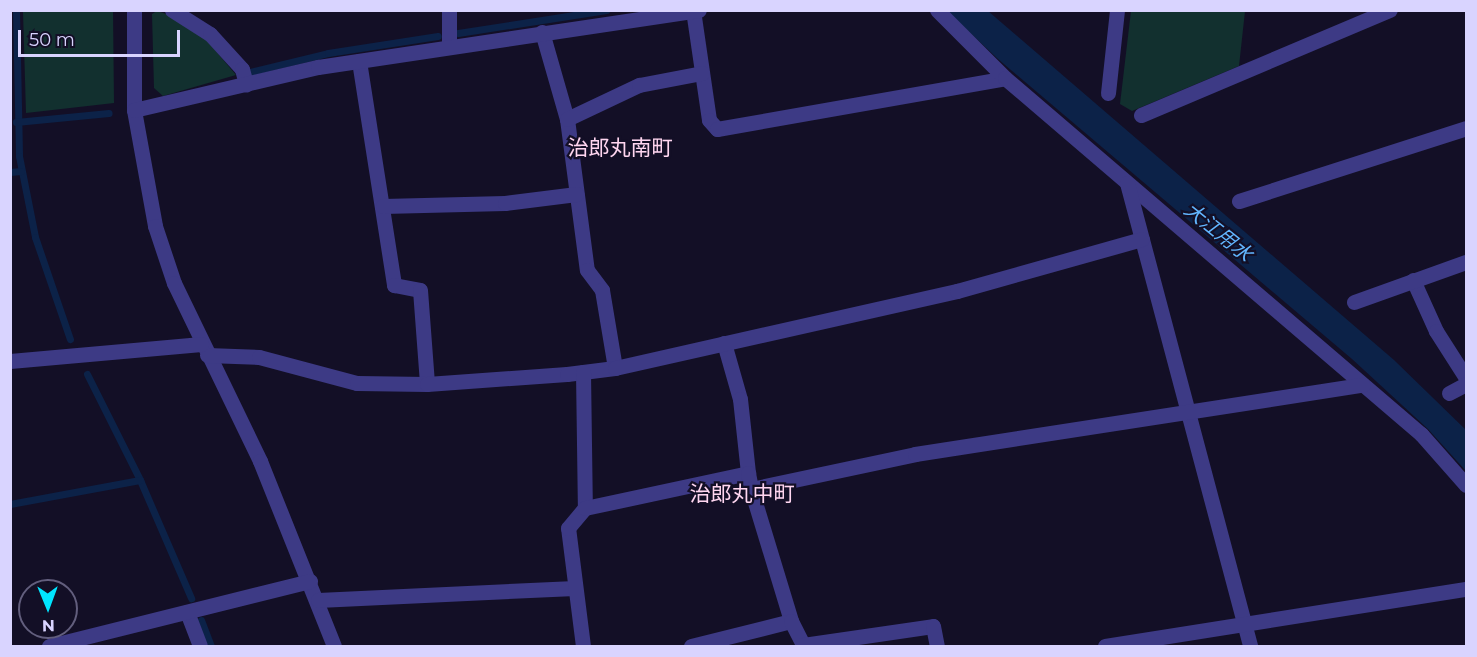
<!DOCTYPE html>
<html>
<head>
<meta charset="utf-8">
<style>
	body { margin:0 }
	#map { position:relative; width:1477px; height:657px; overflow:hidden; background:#130f26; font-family:Montserrat,"Noto Sans JP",sans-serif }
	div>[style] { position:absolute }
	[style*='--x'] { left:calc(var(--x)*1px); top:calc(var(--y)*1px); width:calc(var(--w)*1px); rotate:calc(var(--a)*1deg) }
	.green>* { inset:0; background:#12302f }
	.water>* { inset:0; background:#0c2248 }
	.stream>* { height:7px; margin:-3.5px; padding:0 3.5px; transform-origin:3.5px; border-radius:3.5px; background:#0c2248 }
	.minor>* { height:15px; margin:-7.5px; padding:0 7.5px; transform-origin:7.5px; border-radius:7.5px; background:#3d3a85 }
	span { translate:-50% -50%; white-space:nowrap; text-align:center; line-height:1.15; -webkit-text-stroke:4.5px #130f26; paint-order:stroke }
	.water-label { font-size:20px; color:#62b6ff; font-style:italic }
	.quarter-label { font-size:21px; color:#ffd6f0 }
	.frame { position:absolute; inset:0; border:12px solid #d9d4ff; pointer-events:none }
	.north { position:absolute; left:18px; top:579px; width:60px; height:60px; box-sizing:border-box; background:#130f26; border:2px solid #625e7d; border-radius:50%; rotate:179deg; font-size:16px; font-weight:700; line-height:24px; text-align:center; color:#d9d4ff }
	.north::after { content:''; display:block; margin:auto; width:21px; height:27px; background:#00e5ff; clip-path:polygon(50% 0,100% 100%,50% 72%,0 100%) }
	.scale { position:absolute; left:18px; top:30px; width:162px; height:27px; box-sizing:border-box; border:3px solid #d9d4ff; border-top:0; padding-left:8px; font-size:18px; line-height:21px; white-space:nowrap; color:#d9d4ff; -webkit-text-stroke:4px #130f26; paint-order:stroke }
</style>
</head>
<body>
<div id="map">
	<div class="green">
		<div style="clip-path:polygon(113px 11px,114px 103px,26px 113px,23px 12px)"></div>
		<div style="clip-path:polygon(157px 11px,181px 19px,204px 37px,236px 75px,163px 96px,154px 88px,152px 14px)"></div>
		<div style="clip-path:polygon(1131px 11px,1245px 11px,1239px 66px,1132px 111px,1120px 104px)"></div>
	</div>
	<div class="water">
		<div style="clip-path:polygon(947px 11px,988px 11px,1394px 360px,1466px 430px,1466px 471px,1428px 429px,1352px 359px,998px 59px)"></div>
	</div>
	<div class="stream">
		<div style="--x:16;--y:10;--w:146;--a:88.8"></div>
		<div style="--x:19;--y:156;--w:83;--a:78.8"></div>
		<div style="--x:35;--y:237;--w:108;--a:71.1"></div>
		<div style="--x:458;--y:33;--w:150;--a:-8.8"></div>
		<div style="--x:250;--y:72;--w:80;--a:-13.7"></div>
		<div style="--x:328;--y:53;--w:111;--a:-8.8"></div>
		<div style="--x:16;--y:122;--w:93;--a:-5.5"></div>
		<div style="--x:10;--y:172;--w:11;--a:-5"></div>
		<div style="--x:87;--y:374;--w:119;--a:63.4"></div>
		<div style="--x:140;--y:480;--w:129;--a:66.6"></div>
		<div style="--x:10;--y:504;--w:132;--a:-10.5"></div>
		<div style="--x:201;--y:620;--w:28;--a:69"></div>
	</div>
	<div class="minor">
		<div style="--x:134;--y:10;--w:100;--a:90"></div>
		<div style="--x:134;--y:110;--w:118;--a:79.7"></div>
		<div style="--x:155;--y:226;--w:60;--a:71.6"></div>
		<div style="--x:174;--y:283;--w:198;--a:64.2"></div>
		<div style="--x:260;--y:461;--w:199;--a:68.2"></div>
		<div style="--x:172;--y:10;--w:45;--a:32.3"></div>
		<div style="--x:210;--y:34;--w:47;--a:47.6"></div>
		<div style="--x:242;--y:69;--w:16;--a:75"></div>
		<div style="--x:693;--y:10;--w:111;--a:81.7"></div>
		<div style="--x:709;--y:120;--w:12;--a:48"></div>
		<div style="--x:717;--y:129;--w:292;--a:-10"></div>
		<div style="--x:937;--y:10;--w:96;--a:45"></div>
		<div style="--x:1005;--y:78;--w:548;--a:40.56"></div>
		<div style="--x:1421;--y:434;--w:68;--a:48.6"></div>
		<div style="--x:542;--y:32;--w:91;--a:74"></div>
		<div style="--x:567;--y:119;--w:152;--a:82.5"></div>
		<div style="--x:587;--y:270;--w:25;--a:53"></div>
		<div style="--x:602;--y:290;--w:79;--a:80.5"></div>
		<div style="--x:449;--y:47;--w:37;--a:-90"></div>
		<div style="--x:359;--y:61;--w:227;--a:81.1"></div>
		<div style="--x:394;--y:285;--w:26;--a:11"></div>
		<div style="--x:420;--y:290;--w:94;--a:85.7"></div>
		<div style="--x:1108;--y:93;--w:83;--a:-83.8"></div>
		<div style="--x:134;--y:110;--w:189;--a:-13.2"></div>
		<div style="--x:318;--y:67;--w:385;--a:-8.5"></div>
		<div style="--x:1141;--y:115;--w:270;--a:-22.9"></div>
		<div style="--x:567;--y:119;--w:80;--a:-25.3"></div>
		<div style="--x:639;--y:85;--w:64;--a:-10.8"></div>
		<div style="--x:1127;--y:183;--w:479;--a:75.1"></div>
		<div style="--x:1239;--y:201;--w:238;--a:-17.8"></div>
		<div style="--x:383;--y:206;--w:122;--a:-1.4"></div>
		<div style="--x:505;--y:203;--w:72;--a:-7.2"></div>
		<div style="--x:1413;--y:280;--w:56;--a:65.7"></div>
		<div style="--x:1436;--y:331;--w:56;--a:57.4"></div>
		<div style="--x:1354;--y:302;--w:119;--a:-19.7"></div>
		<div style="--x:724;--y:343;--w:58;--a:74.1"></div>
		<div style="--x:740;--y:399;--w:74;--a:83.8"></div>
		<div style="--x:207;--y:355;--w:52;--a:2.2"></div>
		<div style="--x:259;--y:357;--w:101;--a:14.9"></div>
		<div style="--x:357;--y:383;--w:70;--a:0.8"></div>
		<div style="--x:427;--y:384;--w:140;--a:-4.1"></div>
		<div style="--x:567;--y:374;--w:48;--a:-7.1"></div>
		<div style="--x:615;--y:368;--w:351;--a:-12.7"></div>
		<div style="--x:957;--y:291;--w:192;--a:-15.7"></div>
		<div style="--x:10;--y:361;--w:192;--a:-5.1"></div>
		<div style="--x:583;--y:372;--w:136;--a:89.2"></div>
		<div style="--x:1449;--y:393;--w:19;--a:-28"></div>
		<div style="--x:751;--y:489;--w:138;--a:73.1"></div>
		<div style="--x:318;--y:600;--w:257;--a:-2.7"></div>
		<div style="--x:187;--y:612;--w:36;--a:69"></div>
		<div style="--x:49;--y:646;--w:269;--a:-14"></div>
		<div style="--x:583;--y:646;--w:119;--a:-97.2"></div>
		<div style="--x:568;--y:528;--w:26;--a:-50"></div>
		<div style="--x:585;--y:508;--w:167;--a:-12.1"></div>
		<div style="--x:748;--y:473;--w:16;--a:79"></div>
		<div style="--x:751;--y:489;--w:168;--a:-12"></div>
		<div style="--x:915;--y:454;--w:453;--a:-8.8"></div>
		<div style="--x:691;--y:646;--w:103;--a:-14"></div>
		<div style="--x:791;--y:621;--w:27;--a:63"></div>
		<div style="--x:803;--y:645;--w:131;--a:-8.3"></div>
		<div style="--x:933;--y:626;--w:20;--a:79"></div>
		<div style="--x:1105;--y:646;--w:365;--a:-9"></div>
	</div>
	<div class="water-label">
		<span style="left:1218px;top:232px;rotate:39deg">大江用水</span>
	</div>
	<div class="quarter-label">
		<span style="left:620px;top:148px">治郎丸南町</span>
		<span style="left:742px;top:494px">治郎丸中町</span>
	</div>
	<div class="frame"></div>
	<div class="north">N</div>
	<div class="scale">50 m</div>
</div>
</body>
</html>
